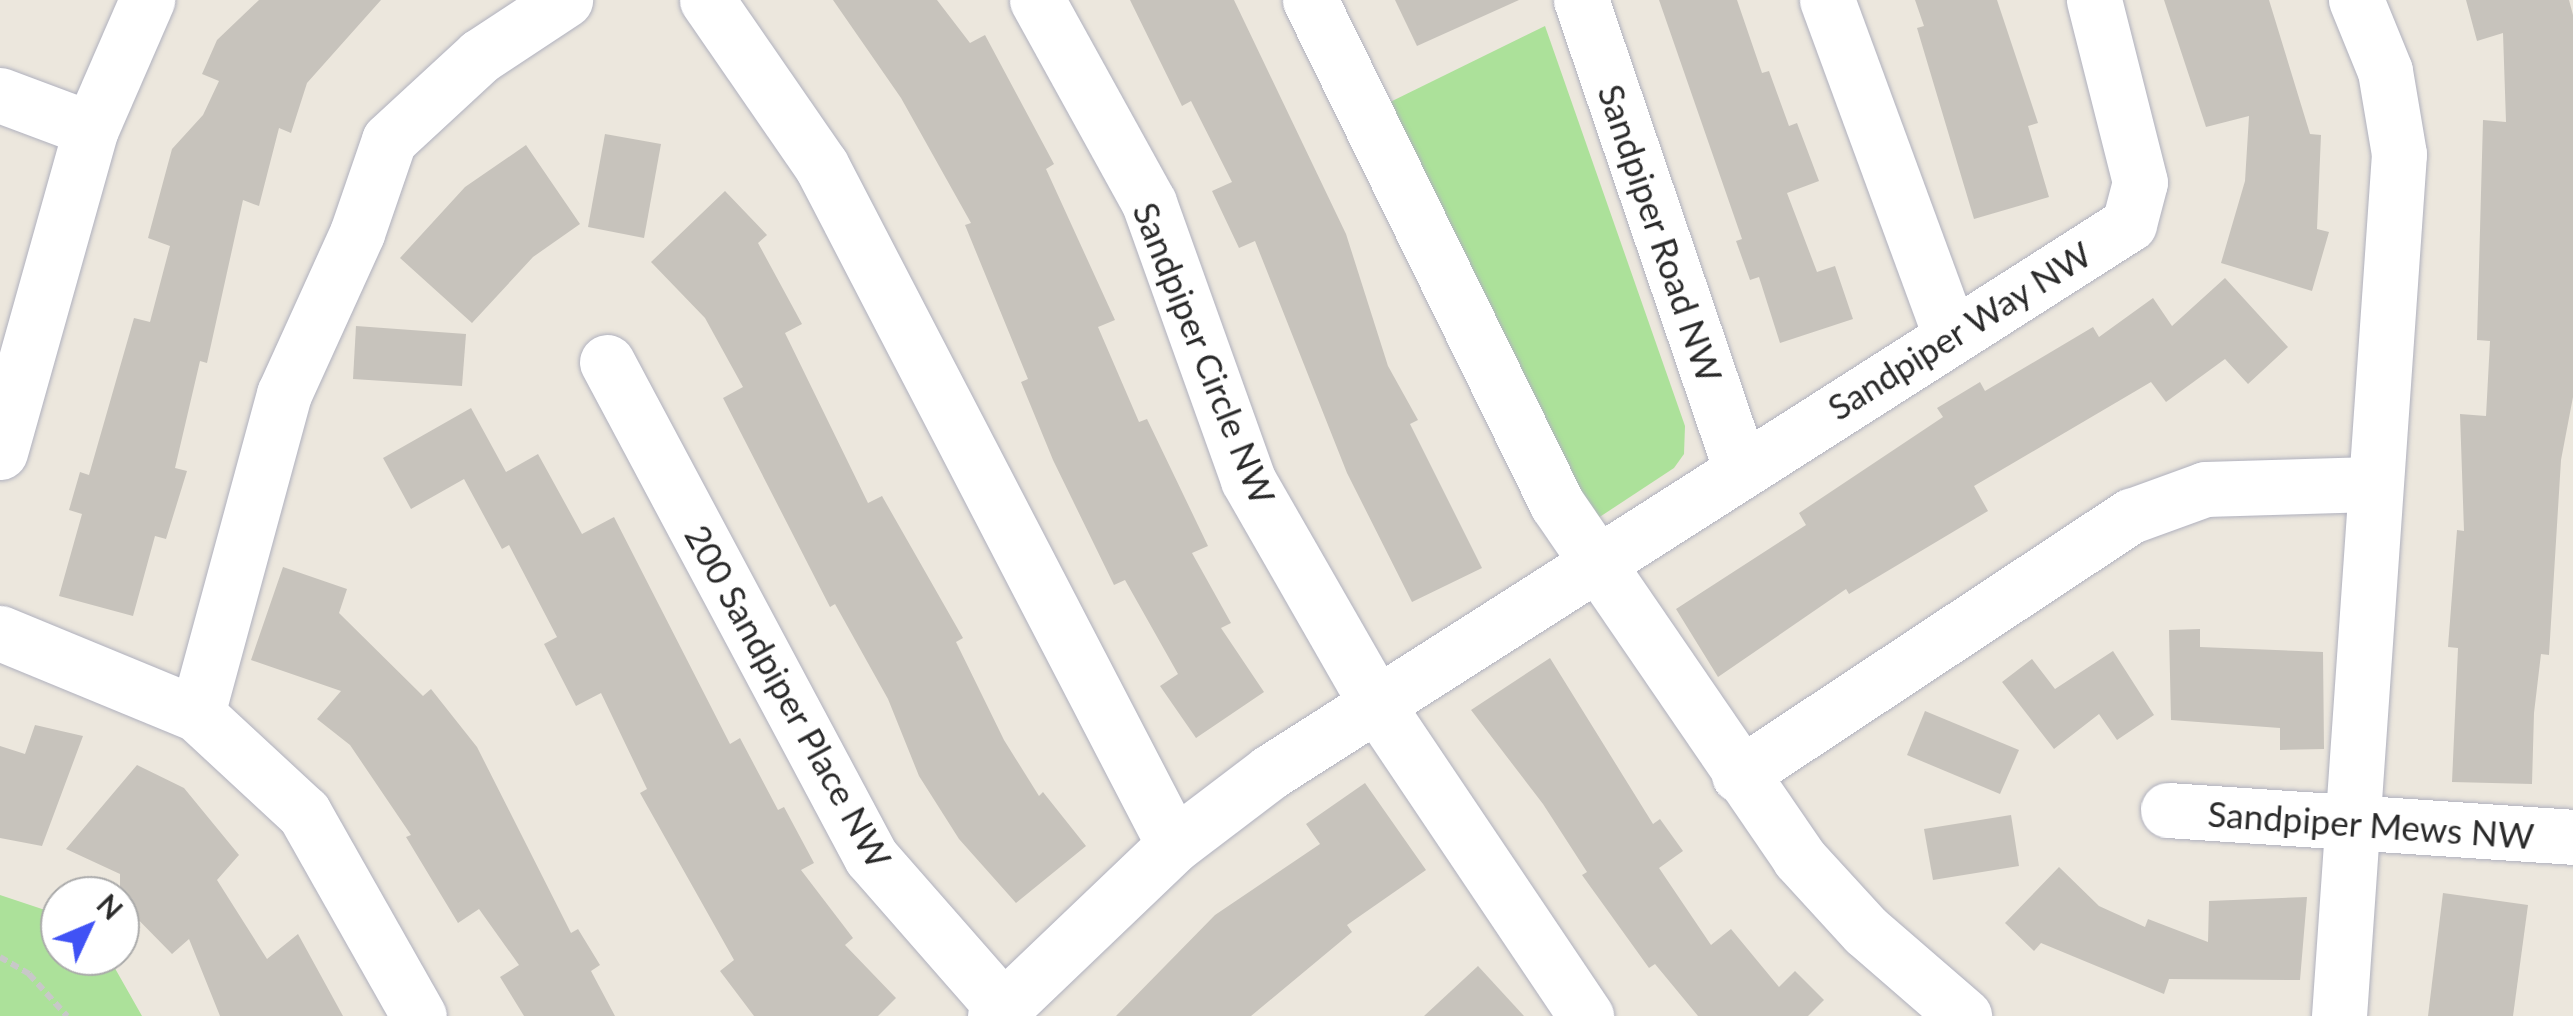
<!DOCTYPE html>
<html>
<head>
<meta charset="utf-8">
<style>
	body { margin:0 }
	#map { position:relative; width:2573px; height:1016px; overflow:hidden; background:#ece7dd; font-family:Lato,sans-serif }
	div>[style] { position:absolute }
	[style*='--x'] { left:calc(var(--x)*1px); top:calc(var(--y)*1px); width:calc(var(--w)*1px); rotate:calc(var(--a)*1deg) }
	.green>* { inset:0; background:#ace19a }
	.building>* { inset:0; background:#c7c3bc }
	.path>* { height:6px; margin-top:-3px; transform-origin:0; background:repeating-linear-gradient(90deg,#c8c8c8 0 8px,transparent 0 13px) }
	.roads { filter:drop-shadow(0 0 2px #b0b1be) drop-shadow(0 0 2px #b0b1be) }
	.minor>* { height:55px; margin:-27.5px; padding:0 27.5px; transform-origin:27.5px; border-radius:27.5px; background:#fff }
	span { translate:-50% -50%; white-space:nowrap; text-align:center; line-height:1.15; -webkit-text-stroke:9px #fff; paint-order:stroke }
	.street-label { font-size:35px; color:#2a2a2a }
	.north { position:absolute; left:40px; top:876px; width:100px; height:100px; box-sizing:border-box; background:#fff; border:2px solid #aaa; border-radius:50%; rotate:46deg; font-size:28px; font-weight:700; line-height:40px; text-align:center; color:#2a2a2a }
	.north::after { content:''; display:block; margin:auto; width:35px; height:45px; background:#4052f5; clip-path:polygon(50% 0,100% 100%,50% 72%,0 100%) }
</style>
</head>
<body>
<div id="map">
	<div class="green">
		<div style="clip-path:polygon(1545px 26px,1685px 426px,1684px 454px,1674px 468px,1589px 524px,1382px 106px)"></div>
		<div style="clip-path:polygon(0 895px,60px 915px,60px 956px,108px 956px,142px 1016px,0 1016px)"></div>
	</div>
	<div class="building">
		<div style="clip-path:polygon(259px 0,381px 0,307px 83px,291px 133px,279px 128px,259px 206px,243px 200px,207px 363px,200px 361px,175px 468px,187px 471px,166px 539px,155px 536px,133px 616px,59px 596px,82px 514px,69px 510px,80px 472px,89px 475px,134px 318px,150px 322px,170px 246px,148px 238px,172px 149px,203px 115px,219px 81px,202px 74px,217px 40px)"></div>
		<div style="clip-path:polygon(833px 0,937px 0,970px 43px,985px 35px,1054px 164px,1046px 169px,1115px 320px,1098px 327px,1139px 422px,1147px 419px,1208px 546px,1192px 553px,1231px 623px,1221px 628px,1264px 692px,1196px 738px,1160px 686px,1178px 674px,1125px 580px,1114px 585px,1053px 460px,1021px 382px,1028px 379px,965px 225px,971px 223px,901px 98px)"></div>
		<div style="clip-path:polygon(1130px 0,1234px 0,1346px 234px,1388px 366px,1418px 420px,1410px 424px,1482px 568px,1412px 602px,1347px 473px,1255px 241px,1239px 248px,1212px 191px,1232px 182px,1191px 101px,1182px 106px)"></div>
		<div style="clip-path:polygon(1395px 0,1519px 0,1417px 46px)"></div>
		<div style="clip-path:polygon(1659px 0,1737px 0,1762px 73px,1769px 71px,1789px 126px,1797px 123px,1819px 181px,1787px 193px,1817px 272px,1835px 266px,1853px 319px,1780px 343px,1759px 277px,1750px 280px,1736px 241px,1742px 239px)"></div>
		<div style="clip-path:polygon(1915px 0,1997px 0,2038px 123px,2028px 126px,2049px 197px,1974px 219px,1917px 28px,1924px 26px)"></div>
		<div style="clip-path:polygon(2164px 0,2269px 0,2310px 134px,2321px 135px,2317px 229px,2329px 232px,2312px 291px,2221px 263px,2245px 181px,2249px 116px,2206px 127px)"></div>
		<div style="clip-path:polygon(2466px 0,2569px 0,2573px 15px,2573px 397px,2561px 460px,2549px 655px,2541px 654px,2534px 713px,2532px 784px,2452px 782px,2458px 648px,2448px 647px,2457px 530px,2464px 531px,2460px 414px,2486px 416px,2490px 341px,2477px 340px,2483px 120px,2506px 122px,2503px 33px,2477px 41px)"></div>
		<div style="clip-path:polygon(605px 134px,661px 144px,644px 238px,588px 227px)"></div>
		<div style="clip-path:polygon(526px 145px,580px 224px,533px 257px,472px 323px,400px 258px,465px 187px)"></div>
		<div style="clip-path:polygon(725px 191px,767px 235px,758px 243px,802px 324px,785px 333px,868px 503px,882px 496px,963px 638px,956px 642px,1004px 740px,1039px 796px,1043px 792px,1086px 846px,1016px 903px,959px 839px,919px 776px,888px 699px,835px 604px,830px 607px,723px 398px,743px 387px,705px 318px,651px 262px)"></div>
		<div style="clip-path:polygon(2225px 278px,2288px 347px,2248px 384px,2225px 359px,2166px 402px,2151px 382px,1974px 486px,1988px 511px,1849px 594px,1846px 589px,1718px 677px,1676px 609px,1806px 525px,1799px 513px,1943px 417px,1937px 408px,1980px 382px,1985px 391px,2093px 327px,2099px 337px,2153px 298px,2172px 326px)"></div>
		<div style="clip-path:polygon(356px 326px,466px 334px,462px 386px,353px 379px)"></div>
		<div style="clip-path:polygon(471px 408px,506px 472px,538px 454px,582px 534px,614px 517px,730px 744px,740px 738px,778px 810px,784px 807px,814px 863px,801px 870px,853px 938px,845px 945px,896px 998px,878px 1016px,754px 1016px,720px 971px,734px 960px,640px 793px,647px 789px,601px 693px,576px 706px,544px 644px,557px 637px,509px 545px,502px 549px,464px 479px,411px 509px,383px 458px)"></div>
		<div style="clip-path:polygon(283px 567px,347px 589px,339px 613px,423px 696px,431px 689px,477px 747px,571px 933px,578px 929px,600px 965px,591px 971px,615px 1016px,524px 1016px,500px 977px,519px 965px,479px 909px,458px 923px,406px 837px,411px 835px,350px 745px,317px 719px,341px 691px,251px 660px)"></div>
		<div style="clip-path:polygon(2200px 629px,2200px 647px,2323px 652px,2324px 749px,2280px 750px,2280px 728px,2171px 720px,2169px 630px)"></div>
		<div style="clip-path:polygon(2113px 651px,2154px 715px,2117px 740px,2099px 714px,2054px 749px,2002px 682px,2032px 659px,2055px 689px)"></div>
		<div style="clip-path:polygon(1550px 658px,1653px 824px,1660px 819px,1683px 851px,1659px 868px,1711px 945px,1731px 929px,1779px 987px,1795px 971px,1824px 1000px,1808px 1016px,1698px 1016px,1655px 964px,1649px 968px,1582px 875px,1587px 872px,1543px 804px,1471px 710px)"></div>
		<div style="clip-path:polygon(1925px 711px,2019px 750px,2000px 794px,1907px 755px)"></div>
		<div style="clip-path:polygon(35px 725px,83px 736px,42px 846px,0 838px,0 746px,25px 754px)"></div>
		<div style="clip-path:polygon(137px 765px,184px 788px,239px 855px,217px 880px,267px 959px,298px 934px,343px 1016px,220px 1016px,189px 939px,172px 954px,120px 901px,120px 874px,66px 849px)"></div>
		<div style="clip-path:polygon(1365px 783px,1426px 870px,1347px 925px,1352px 932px,1251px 1016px,1116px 1016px,1215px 915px,1320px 844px,1306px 824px)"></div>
		<div style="clip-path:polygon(2011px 815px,2019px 866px,1933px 880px,1924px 829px)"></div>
		<div style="clip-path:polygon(2059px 867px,2099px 906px,2145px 927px,2148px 919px,2208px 942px,2209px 901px,2307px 897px,2300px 980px,2169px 979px,2164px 994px,2041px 943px,2034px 951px,2005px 923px)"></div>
		<div style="clip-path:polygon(2443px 893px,2528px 905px,2513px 1016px,2428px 1016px)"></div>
		<div style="clip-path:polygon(1478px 966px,1524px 1016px,1424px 1016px)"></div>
	</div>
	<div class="path">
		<div style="--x:0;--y:957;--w:34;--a:30"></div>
		<div style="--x:29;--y:974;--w:57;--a:47.9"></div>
	</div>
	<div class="roads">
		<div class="minor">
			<div style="--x:707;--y:0;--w:201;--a:55.4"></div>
			<div style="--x:821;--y:165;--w:766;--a:62.57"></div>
			<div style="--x:1037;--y:0;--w:232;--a:61.1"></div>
			<div style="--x:1149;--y:203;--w:294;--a:70.3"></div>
			<div style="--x:1248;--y:480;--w:259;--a:60.2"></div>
			<div style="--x:1377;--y:705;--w:375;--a:56.1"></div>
			<div style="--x:1310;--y:0;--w:561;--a:63.89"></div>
			<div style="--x:1557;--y:504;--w:429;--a:55.6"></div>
			<div style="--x:1799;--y:858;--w:99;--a:47.5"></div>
			<div style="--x:1866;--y:931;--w:130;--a:40.9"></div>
			<div style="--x:1581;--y:0;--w:493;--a:71.2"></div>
			<div style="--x:1827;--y:0;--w:357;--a:69.8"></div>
			<div style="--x:0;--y:95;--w:97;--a:20.5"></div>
			<div style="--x:607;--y:362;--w:561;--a:61.93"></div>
			<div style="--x:871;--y:857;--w:201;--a:48.8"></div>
			<div style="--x:0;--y:452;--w:336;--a:-74.3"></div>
			<div style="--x:91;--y:129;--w:141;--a:-66.5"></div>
			<div style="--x:0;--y:633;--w:213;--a:22.4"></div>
			<div style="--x:197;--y:714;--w:146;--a:42.8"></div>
			<div style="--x:304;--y:813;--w:233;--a:60.5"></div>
			<div style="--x:197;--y:714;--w:332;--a:-74.8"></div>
			<div style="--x:284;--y:394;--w:177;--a:-65.6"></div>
			<div style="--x:357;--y:233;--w:98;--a:-71"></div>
			<div style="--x:389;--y:140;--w:124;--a:-42.7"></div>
			<div style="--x:480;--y:56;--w:102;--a:-33.4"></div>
			<div style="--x:1739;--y:775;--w:470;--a:-33.5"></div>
			<div style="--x:2131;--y:516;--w:79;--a:-20"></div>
			<div style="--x:2205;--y:489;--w:167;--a:-1.7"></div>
			<div style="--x:2168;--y:810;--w:406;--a:3.8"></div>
			<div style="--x:995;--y:1016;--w:248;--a:-43.7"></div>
			<div style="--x:1174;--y:845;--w:121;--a:-37.2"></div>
			<div style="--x:1270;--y:772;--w:1019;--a:-32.54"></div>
			<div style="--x:2129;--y:224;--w:43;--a:-75.3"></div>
			<div style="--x:2140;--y:182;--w:188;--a:-104.2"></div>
			<div style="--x:2339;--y:1016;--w:864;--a:-86.02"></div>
			<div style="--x:2399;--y:154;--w:84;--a:-99.6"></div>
			<div style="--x:2385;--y:71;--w:77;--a:-112.2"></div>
		</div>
	</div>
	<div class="street-label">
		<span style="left:1661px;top:233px;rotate:71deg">Sandpiper Road NW</span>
		<span style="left:1959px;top:330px;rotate:-32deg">Sandpiper Way NW</span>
		<span style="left:1205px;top:353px;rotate:68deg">Sandpiper Circle NW</span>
		<span style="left:789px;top:696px;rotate:61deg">200 Sandpiper Place NW</span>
		<span style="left:2371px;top:824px;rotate:4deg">Sandpiper Mews NW</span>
	</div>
	<div class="north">N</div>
</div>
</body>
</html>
